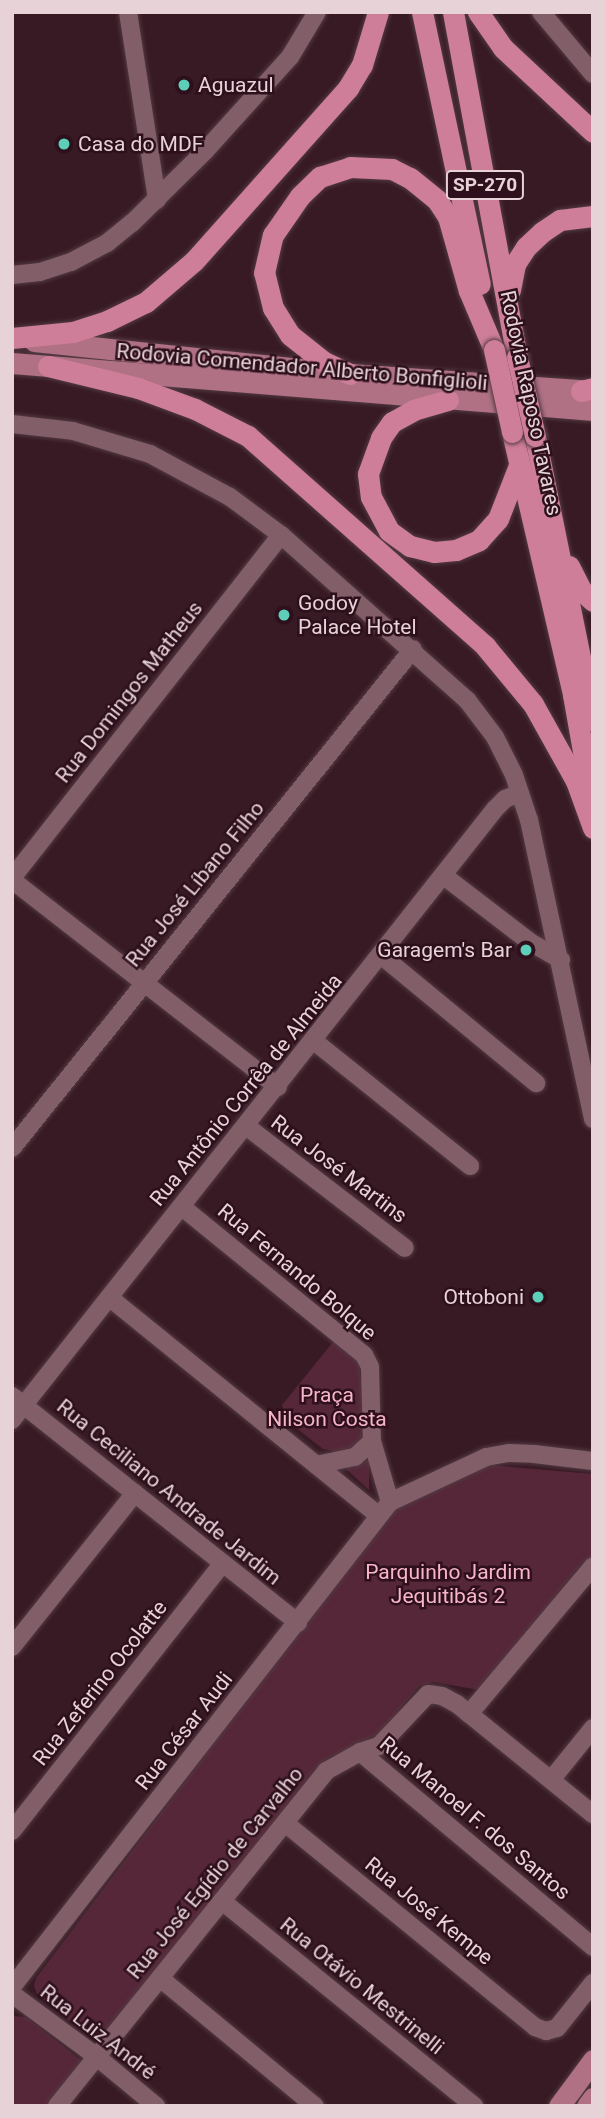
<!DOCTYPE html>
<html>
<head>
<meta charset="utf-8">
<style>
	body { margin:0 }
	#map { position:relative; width:605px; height:2118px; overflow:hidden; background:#381a24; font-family:Roboto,sans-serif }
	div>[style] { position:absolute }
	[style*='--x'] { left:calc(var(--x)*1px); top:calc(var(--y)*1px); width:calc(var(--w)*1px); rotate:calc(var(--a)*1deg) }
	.green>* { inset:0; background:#562738 }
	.roads { filter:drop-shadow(0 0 2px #523a43) drop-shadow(0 0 2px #523a43) }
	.minor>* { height:18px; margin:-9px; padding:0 9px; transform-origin:9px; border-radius:9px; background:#825e69 }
	.major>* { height:21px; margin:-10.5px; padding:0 10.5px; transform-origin:10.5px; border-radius:10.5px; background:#b07185 }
	.highway>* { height:21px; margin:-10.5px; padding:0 10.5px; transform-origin:10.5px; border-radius:10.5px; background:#ce7e98 }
	.bridges { filter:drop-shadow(0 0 2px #523a43) drop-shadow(0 0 2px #523a43) }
	.highway-bridge>* { height:21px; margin:-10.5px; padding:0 10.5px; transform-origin:10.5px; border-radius:10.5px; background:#ce7e98 }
	.dots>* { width:19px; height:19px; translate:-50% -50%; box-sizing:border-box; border:4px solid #2d101b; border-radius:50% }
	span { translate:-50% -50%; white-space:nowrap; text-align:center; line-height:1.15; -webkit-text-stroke:5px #2d101b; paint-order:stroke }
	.shield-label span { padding:2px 5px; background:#2d101b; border:2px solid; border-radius:5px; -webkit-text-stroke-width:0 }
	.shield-label { font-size:19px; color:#e7d2d8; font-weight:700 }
	.poi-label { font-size:21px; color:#e7d2d8 }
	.left { translate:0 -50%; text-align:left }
	.right { translate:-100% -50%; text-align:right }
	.street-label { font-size:21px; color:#e7d2d8 }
	.park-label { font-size:21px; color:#f8b5ca }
	.frame { position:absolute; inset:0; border:14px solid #e7d2d8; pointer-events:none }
</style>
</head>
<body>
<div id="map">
	<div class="green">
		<div style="clip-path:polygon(341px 1339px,353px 1349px,359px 1364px,366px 1424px,363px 1437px,355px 1448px,343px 1453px,323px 1449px,287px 1421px,282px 1405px,333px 1342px)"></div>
		<div style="clip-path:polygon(369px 1460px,369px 1490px,345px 1468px)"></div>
		<div style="clip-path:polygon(489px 1465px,593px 1474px,593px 1557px,580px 1566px,479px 1690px,434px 1682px,419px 1686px,379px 1734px,326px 1759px,105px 2034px,91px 2036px,79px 2029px,37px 1994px,34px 1986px,36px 1978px,391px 1509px)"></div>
		<div style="clip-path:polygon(12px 2016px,26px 2017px,83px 2062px,49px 2106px,12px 2106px)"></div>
	</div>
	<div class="roads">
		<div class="minor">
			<div style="--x:128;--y:12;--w:190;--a:81.2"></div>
			<div style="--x:541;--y:12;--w:81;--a:50"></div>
			<div style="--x:12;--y:275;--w:28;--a:-6"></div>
			<div style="--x:40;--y:272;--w:33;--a:-18"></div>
			<div style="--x:71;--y:262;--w:41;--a:-27.8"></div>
			<div style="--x:107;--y:243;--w:32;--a:-39"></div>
			<div style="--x:132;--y:223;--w:103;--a:-44.6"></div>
			<div style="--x:205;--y:151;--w:127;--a:-47.9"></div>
			<div style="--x:290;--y:57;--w:52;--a:-59"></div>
			<div style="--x:12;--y:424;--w:61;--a:6.5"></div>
			<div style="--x:73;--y:431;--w:80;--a:16.6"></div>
			<div style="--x:150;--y:454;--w:91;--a:28.3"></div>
			<div style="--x:230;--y:497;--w:64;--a:36.7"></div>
			<div style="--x:281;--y:535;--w:249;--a:41.6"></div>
			<div style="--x:467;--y:700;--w:46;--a:52.9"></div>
			<div style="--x:495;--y:737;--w:42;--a:63.4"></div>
			<div style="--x:514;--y:775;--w:47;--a:71.6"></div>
			<div style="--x:529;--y:820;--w:306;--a:77.9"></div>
			<div style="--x:444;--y:876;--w:108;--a:37.5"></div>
			<div style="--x:530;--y:942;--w:36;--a:30"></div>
			<div style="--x:12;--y:878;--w:436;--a:-51.9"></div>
			<div style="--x:12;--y:880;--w:337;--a:37.9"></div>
			<div style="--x:382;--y:956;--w:200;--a:39.5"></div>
			<div style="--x:314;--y:1041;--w:200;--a:38.7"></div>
			<div style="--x:246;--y:1126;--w:200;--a:37.5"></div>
			<div style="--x:12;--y:1148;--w:640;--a:-51.21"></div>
			<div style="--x:182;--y:1207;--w:235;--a:39.1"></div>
			<div style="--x:364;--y:1355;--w:13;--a:63"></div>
			<div style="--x:370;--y:1367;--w:74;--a:88.5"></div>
			<div style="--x:372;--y:1441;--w:64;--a:73.6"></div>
			<div style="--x:110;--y:1298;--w:345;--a:39"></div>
			<div style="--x:12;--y:1396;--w:365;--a:38.4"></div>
			<div style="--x:12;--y:1420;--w:779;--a:-51.67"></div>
			<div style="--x:495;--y:809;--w:14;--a:-45"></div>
			<div style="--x:505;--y:799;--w:16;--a:-22"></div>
			<div style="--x:316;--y:1465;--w:40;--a:-12"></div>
			<div style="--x:355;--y:1457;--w:23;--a:-43"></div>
			<div style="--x:12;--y:1647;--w:197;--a:-51.4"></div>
			<div style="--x:469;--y:1714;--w:193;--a:-50"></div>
			<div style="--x:360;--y:1752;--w:304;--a:39.9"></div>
			<div style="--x:551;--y:1780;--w:67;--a:-51.1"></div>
			<div style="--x:285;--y:1823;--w:323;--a:39.2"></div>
			<div style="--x:535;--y:2027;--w:12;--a:20"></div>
			<div style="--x:546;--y:2031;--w:11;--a:-15"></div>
			<div style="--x:557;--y:2028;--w:58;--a:-51.3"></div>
			<div style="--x:12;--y:1831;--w:341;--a:-51.8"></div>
			<div style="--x:222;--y:1901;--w:325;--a:39.1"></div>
			<div style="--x:160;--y:1978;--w:201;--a:39.6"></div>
			<div style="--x:12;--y:1987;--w:615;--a:-52.07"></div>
			<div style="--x:390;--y:1502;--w:106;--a:-25.1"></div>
			<div style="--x:486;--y:1457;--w:23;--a:-10"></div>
			<div style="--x:509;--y:1453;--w:25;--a:2"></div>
			<div style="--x:534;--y:1454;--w:59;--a:6.8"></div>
			<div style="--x:12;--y:1994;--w:106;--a:36.5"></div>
			<div style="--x:97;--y:2057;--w:77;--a:39.7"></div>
			<div style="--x:57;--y:2106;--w:430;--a:-51.2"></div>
			<div style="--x:326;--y:1771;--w:39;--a:-29"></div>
			<div style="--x:360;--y:1752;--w:20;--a:-18"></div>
			<div style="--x:379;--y:1746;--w:71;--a:-46.7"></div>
			<div style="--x:428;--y:1694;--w:14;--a:8"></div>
			<div style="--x:442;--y:1696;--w:17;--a:28"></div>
			<div style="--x:457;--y:1704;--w:175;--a:39"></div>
		</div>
		<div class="major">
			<div style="--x:34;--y:341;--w:318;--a:6"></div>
			<div style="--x:350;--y:374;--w:244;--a:4"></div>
			<div style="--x:12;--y:363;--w:583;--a:4.62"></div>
			<div style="--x:559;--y:2106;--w:57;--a:-53.5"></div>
			<div style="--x:587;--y:2106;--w:10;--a:-53"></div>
		</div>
		<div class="highway">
			<div style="--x:422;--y:12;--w:278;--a:78"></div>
			<div style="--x:453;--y:12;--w:351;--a:79.5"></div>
			<div style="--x:478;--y:12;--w:44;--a:55.2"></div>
			<div style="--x:503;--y:48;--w:123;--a:43"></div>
			<div style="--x:510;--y:290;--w:26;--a:-79"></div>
			<div style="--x:515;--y:264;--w:20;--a:-57"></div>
			<div style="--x:526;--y:247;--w:22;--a:-43"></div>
			<div style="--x:542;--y:232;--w:22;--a:-34"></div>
			<div style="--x:560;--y:220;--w:33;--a:-7"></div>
			<div style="--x:12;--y:338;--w:61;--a:-5.6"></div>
			<div style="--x:73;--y:332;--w:36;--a:-18"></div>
			<div style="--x:107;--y:321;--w:43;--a:-26"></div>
			<div style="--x:146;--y:302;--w:63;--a:-40.5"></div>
			<div style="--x:194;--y:261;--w:232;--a:-48.3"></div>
			<div style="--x:348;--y:88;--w:27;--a:-59"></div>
			<div style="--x:362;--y:65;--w:55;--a:-73.2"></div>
			<div style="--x:48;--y:366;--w:93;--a:13.7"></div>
			<div style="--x:138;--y:388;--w:61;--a:20.2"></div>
			<div style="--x:195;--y:409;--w:59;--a:27"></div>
			<div style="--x:248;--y:436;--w:317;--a:41.5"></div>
			<div style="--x:485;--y:646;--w:75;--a:50.4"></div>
			<div style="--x:533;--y:704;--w:88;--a:60.8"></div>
			<div style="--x:576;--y:781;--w:50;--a:70.1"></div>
			<div style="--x:350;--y:374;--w:29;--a:-155"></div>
			<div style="--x:324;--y:362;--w:43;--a:-141.5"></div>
			<div style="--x:290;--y:335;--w:32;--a:-122"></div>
			<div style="--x:273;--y:308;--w:36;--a:-104"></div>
			<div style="--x:264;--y:273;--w:39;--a:-77"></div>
			<div style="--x:273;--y:235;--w:47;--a:-55.3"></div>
			<div style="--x:300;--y:196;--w:28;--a:-44"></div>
			<div style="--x:320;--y:177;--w:32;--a:-18"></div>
			<div style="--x:350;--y:167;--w:42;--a:2.7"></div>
			<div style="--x:392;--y:169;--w:20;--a:27"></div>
			<div style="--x:410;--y:178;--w:35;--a:39"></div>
			<div style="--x:437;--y:200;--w:20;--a:57"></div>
			<div style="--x:448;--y:217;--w:77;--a:74.2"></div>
			<div style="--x:469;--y:291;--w:64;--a:67"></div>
			<div style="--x:581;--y:391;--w:12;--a:-14"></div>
			<div style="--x:448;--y:400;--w:35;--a:164"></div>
			<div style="--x:414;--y:410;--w:25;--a:151"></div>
			<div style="--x:392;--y:422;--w:19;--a:125"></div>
			<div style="--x:381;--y:438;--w:38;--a:110"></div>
			<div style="--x:368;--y:474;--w:23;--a:83"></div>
			<div style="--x:371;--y:497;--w:38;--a:62"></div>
			<div style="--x:389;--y:531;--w:26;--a:36"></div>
			<div style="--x:410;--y:546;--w:25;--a:14"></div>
			<div style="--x:434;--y:552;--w:22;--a:-5"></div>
			<div style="--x:456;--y:550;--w:25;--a:-23"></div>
			<div style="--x:479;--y:540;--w:28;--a:-48"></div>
			<div style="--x:498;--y:519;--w:58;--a:-68.7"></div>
			<div style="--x:512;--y:432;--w:270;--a:76.9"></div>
			<div style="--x:573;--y:695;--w:103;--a:79.9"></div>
			<div style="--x:535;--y:436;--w:290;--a:78.5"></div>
			<div style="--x:569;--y:566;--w:27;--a:63"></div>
			<div style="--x:581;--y:590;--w:16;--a:43"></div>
		</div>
	</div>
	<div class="bridges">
		<div class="highway-bridge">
			<div style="--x:494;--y:350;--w:84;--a:77.6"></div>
			<div style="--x:517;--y:357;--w:81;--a:77.2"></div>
		</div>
	</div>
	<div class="dots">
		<div style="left:184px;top:85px;background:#5dceb8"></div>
		<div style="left:64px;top:144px;background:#5dceb8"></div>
		<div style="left:284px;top:615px;background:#5dceb8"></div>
		<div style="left:526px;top:950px;background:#5dceb8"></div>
		<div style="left:538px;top:1297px;background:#5dceb8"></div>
	</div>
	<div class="shield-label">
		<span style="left:485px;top:185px">SP-270</span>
	</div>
	<div class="poi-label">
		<span class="left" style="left:198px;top:85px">Aguazul</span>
		<span class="left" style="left:78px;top:144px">Casa do MDF</span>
		<span class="left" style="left:298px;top:615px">Godoy<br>Palace Hotel</span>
		<span class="right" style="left:512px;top:950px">Garagem's Bar</span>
		<span class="right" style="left:524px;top:1297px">Ottoboni</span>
	</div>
	<div class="street-label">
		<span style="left:302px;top:367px;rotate:5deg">Rodovia Comendador Alberto Bonfiglioli</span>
		<span style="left:531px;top:403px;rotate:78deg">Rodovia Raposo Tavares</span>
		<span style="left:129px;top:692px;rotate:-52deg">Rua Domingos Matheus</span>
		<span style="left:195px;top:884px;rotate:-51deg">Rua José Líbano Filho</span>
		<span style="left:246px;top:1090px;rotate:-51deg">Rua Antônio Corrêa de Almeida</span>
		<span style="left:339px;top:1169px;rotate:37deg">Rua José Martins</span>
		<span style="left:297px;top:1272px;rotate:40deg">Rua Fernando Bolque</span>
		<span style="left:169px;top:1492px;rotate:39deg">Rua Ceciliano Andrade Jardim</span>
		<span style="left:100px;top:1683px;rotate:-52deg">Rua Zeferino Ocolatte</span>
		<span style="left:184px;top:1731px;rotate:-52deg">Rua César Audi</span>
		<span style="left:475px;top:1818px;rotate:40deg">Rua Manoel F. dos Santos</span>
		<span style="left:215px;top:1873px;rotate:-51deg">Rua José Egídio de Carvalho</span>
		<span style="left:429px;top:1911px;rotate:39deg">Rua José Kempe</span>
		<span style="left:362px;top:1986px;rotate:39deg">Rua Otávio Mestrinelli</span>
		<span style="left:98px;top:2032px;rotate:38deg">Rua Luiz André</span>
	</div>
	<div class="park-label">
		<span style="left:327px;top:1407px">Praça<br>Nilson Costa</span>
		<span style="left:448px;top:1584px">Parquinho Jardim<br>Jequitibás 2</span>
	</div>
	<div class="frame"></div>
</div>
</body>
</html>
